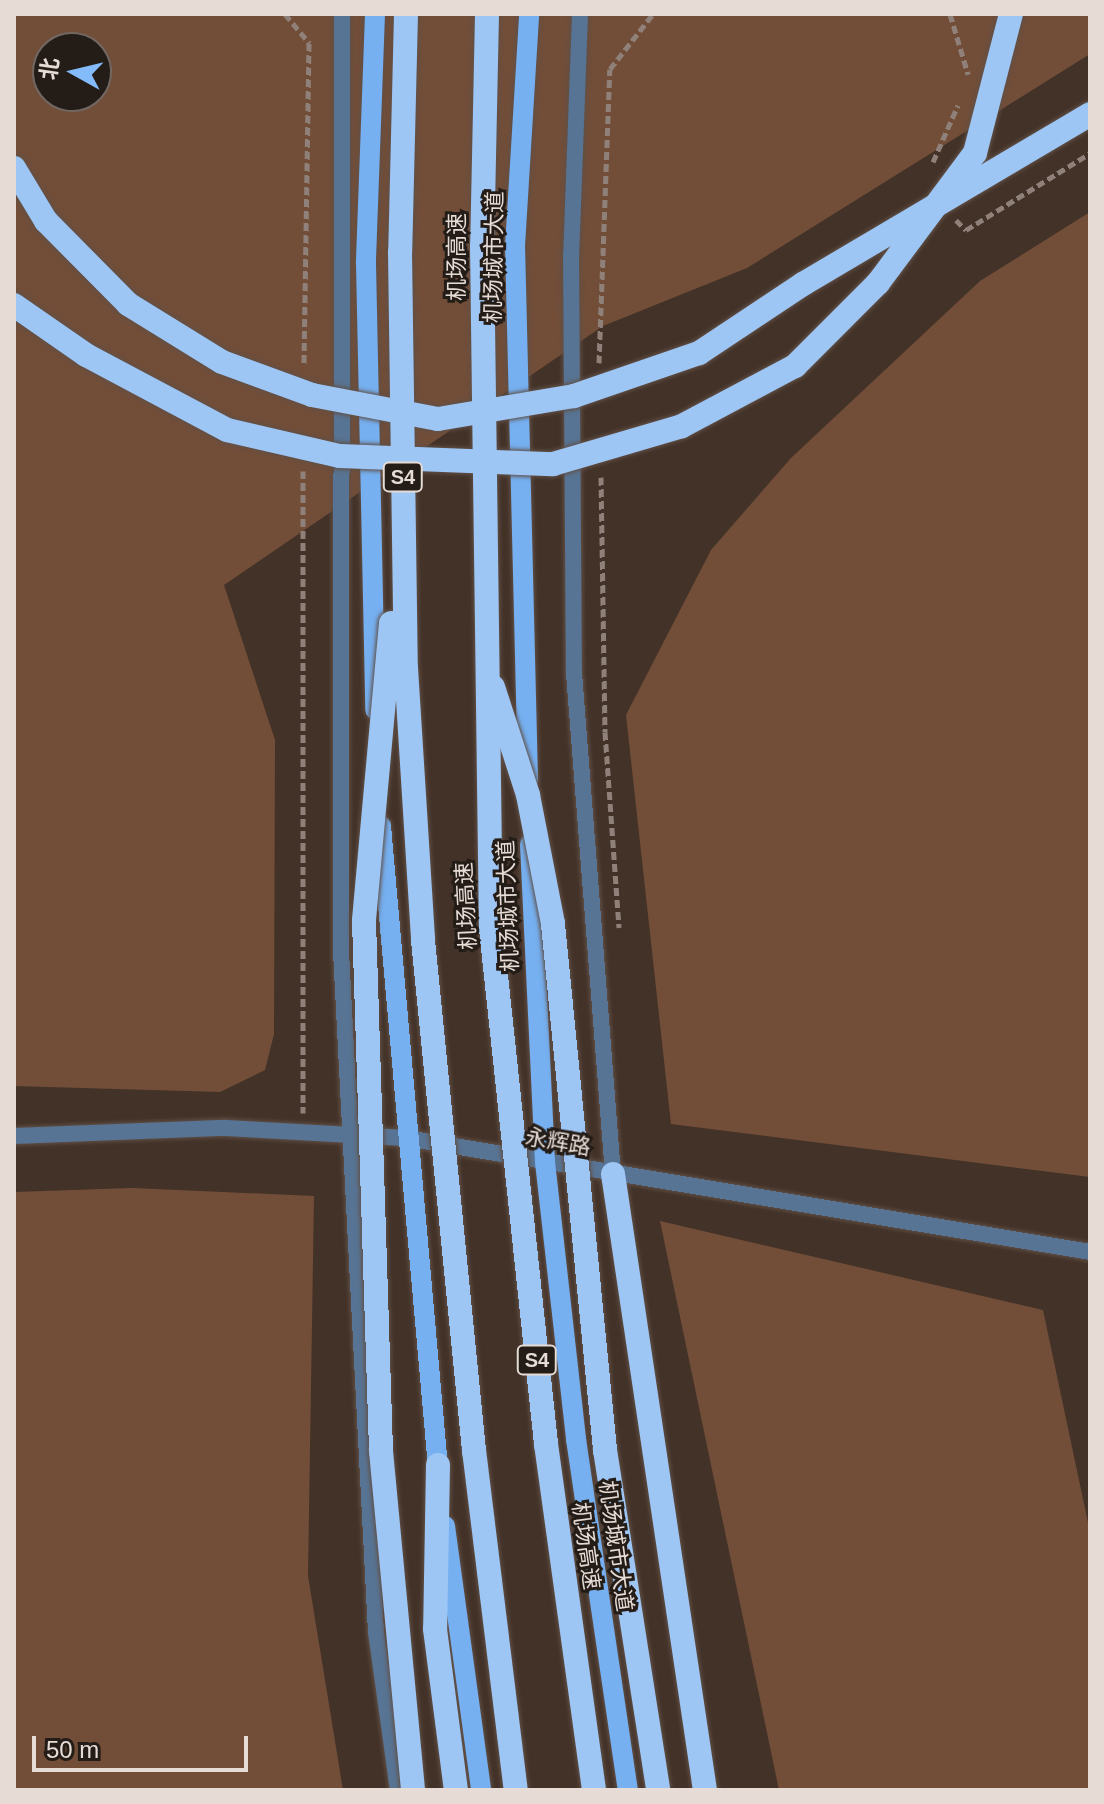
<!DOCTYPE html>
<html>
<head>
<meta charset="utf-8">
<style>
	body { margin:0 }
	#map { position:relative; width:1104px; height:1804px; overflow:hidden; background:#433228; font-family:Helvetica,"Noto Sans SC",sans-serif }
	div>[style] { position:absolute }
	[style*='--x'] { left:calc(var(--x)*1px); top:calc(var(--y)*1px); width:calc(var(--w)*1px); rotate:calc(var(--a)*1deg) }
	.green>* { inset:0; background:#724e39 }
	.path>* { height:5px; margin-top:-2.5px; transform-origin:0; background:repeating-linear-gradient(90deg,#8f8179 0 8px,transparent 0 12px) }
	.roads { filter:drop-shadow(0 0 2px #605047) drop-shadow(0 0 2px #605047) }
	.tertiary>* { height:16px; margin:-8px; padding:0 8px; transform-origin:8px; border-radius:8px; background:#587494 }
	.primary>* { height:20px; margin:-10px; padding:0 10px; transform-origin:10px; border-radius:10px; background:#76b0f1 }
	.motorway>* { height:24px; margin:-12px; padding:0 12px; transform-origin:12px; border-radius:12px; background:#9ec6f5 }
	.bridges { filter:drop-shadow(0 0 2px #605047) drop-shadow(0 0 2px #605047) }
	.motorway-bridge>* { height:24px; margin:-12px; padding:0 12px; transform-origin:12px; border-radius:12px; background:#9ec6f5 }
	span { translate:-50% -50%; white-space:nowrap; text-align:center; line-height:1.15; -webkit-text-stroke:6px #241c17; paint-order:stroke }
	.shield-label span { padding:2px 6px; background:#241c17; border:2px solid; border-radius:6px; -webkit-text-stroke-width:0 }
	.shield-label { font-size:20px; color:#e6dbd5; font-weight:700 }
	.street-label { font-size:22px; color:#e6dbd5 }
	.frame { position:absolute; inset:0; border:16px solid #e6dbd5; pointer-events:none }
	.north { position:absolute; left:32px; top:32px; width:80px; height:80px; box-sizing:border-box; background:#241c17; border:2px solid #726863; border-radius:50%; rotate:278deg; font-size:22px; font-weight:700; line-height:32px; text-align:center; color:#e6dbd5 }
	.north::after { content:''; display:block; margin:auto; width:28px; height:36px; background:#84bcfb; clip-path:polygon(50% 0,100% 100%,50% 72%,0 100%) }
	.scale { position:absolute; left:32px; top:1736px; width:216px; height:36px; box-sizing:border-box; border:4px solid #e6dbd5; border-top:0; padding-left:10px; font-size:24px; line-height:28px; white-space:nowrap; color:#e6dbd5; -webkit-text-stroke:6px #241c17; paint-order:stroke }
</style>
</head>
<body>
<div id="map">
	<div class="green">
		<div style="clip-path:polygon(evenodd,14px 14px,1090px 14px,1090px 54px,747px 268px,603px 326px,224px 585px,275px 740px,274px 1034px,265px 1070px,220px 1092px,14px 1086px,14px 14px,48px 48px,96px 48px,96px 96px,48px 96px,48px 48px)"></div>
		<div style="clip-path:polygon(1090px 212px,1090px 1177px,671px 1124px,626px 715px,711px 550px,791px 458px,980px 281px)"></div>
		<div style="clip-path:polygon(132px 1188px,314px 1196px,308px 1576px,343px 1790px,14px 1790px,14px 1192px)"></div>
		<div style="clip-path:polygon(660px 1221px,1043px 1310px,1090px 1532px,1090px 1790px,779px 1790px)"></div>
	</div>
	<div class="path">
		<div style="--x:285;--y:14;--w:38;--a:50"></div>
		<div style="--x:309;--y:43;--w:322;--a:90.9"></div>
		<div style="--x:950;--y:14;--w:63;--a:73.3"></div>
		<div style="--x:933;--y:162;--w:62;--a:-66.3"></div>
		<div style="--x:956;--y:220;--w:14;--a:45"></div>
		<div style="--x:966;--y:230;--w:146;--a:-31.8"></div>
		<div style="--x:599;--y:363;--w:294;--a:-87.9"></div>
		<div style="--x:610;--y:69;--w:70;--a:-52"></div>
		<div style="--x:303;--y:471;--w:642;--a:90"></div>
		<div style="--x:601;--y:477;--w:255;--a:89.1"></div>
		<div style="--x:605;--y:732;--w:196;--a:85.9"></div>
	</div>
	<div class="roads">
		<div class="tertiary">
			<div style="--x:342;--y:14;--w:937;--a:90.06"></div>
			<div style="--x:341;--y:951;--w:682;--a:87.06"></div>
			<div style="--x:376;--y:1632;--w:160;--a:82.1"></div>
			<div style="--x:580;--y:14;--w:241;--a:92.1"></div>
			<div style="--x:571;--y:255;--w:418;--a:89.6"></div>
			<div style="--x:574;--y:673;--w:503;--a:85.55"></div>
			<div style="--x:14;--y:1136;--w:212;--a:-2.2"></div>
			<div style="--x:226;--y:1128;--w:180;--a:3.2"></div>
			<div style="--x:406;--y:1138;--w:693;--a:9.46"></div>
		</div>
		<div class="primary">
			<div style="--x:375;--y:14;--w:250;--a:92.1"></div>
			<div style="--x:366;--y:264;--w:446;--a:88.8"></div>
			<div style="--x:528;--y:780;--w:534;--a:-91.39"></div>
			<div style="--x:515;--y:246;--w:232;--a:-86.5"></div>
			<div style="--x:381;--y:826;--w:656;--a:84.92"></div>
			<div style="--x:530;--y:844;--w:318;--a:87.3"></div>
			<div style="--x:545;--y:1162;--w:279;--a:83.6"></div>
			<div style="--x:576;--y:1439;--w:355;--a:81.6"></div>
			<div style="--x:445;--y:1526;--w:266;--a:82.2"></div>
		</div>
		<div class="motorway">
			<div style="--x:613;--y:1174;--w:623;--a:81.51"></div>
			<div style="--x:438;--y:1465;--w:164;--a:91"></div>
			<div style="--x:435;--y:1629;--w:162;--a:82.6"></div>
		</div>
	</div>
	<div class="bridges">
		<div class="motorway-bridge">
			<div style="--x:406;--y:14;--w:238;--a:91.4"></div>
			<div style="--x:400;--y:252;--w:416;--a:89.2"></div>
			<div style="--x:406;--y:668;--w:273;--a:86.4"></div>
			<div style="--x:423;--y:940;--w:513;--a:84.29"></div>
			<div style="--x:474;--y:1450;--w:343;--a:83"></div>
			<div style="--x:487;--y:14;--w:232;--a:91.2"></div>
			<div style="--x:482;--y:246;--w:683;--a:89.25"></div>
			<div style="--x:491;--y:929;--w:518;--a:83.9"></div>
			<div style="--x:546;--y:1444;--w:349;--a:82.1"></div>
			<div style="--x:14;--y:168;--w:62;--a:58.9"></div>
			<div style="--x:46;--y:221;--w:117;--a:45.3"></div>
			<div style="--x:128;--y:304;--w:110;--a:31.7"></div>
			<div style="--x:222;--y:362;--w:96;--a:20.1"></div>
			<div style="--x:312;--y:395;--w:128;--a:10.8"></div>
			<div style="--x:438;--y:419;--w:138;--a:-9.6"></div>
			<div style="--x:574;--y:396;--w:132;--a:-19"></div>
			<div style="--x:699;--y:353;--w:125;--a:-33.6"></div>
			<div style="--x:803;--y:284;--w:334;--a:-30.6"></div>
			<div style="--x:14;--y:305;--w:88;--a:34.8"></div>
			<div style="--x:86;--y:355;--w:160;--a:28"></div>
			<div style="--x:227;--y:430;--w:116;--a:13"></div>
			<div style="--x:340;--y:456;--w:213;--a:2.2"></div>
			<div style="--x:553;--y:464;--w:134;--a:-16.4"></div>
			<div style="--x:682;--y:426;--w:128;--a:-28"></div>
			<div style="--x:795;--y:366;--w:117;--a:-45"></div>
			<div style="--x:878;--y:283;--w:162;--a:-53.3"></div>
			<div style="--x:975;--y:153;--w:144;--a:-75.5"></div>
			<div style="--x:391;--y:623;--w:299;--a:95.2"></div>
			<div style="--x:364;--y:921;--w:530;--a:88.16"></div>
			<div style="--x:381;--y:1451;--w:341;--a:84.6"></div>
			<div style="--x:493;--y:687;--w:114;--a:72"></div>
			<div style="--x:528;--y:795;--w:131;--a:79"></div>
			<div style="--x:553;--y:924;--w:529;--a:84.35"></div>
			<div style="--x:605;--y:1450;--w:344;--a:81.1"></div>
		</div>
	</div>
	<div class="shield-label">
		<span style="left:403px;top:477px">S4</span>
		<span style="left:537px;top:1360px">S4</span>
	</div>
	<div class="street-label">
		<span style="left:457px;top:257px;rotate:-90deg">机场高速</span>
		<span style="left:494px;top:257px;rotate:-89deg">机场城市大道</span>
		<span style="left:466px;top:906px;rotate:-93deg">机场高速</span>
		<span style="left:508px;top:906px;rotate:-92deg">机场城市大道</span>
		<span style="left:558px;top:1142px;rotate:10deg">永辉路</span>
		<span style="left:586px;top:1546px;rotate:82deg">机场高速</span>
		<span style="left:616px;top:1546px;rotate:82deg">机场城市大道</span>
	</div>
	<div class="frame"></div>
	<div class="north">北</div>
	<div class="scale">50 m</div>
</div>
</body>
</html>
